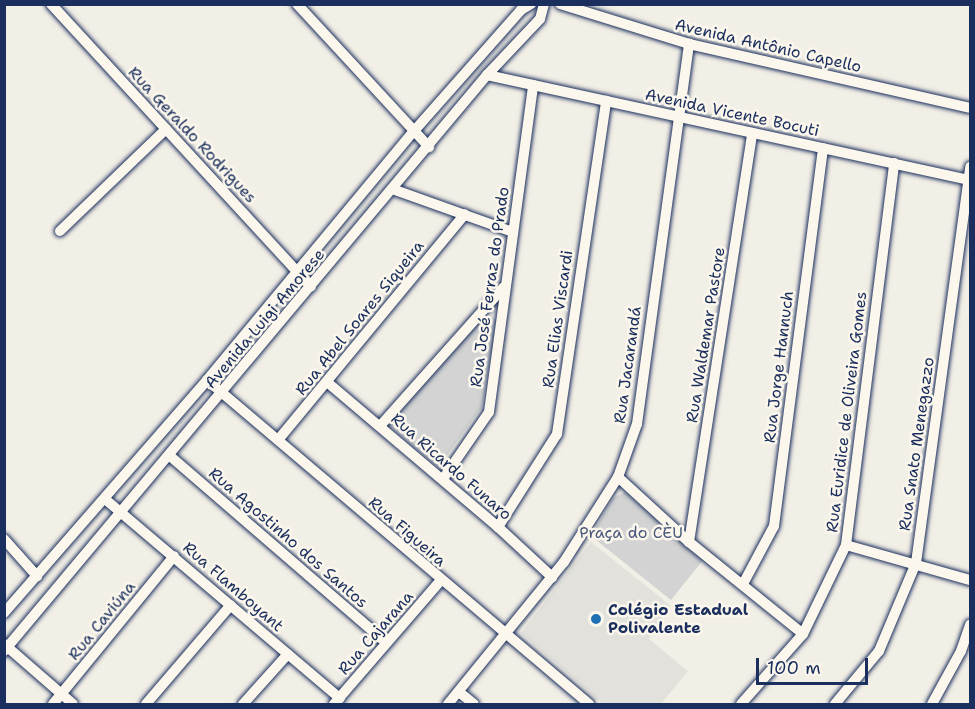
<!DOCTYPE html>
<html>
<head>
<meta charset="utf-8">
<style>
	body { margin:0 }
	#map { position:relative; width:975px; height:709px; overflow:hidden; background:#f2efe6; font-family:"Shantell Sans",sans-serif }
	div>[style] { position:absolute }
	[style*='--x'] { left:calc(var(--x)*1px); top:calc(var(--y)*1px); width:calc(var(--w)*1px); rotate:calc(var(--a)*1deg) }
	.built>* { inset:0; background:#e2e1dc }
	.green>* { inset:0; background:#d2d3d2 }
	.roads { filter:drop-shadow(0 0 2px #1b2f5e) drop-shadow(0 0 2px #1b2f5e) }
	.minor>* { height:10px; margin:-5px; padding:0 5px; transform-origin:5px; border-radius:5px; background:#fbf7ec }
	.dots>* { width:16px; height:16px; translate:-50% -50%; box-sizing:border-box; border:3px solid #fbf7ec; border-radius:50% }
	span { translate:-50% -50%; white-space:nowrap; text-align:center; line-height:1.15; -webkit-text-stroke:5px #fbf7ec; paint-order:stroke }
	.street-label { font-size:16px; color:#1b2f5e }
	.park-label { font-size:16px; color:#49587b }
	.poi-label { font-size:16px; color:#1b2f5e; font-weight:700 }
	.left { translate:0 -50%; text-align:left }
	.frame { position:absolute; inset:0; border:6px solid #1b2f5e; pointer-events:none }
	.scale { position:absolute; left:756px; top:658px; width:112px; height:27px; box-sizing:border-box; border:3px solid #1b2f5e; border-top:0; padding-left:8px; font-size:18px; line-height:21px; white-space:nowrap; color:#1b2f5e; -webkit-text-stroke:4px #fbf7ec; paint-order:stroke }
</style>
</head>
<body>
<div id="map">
	<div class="built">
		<div style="clip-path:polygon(591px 542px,670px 605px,649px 639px,688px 671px,661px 704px,603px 704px,521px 633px)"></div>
	</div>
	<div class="green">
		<div style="clip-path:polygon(482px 313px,497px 320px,482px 407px,438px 468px,388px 425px)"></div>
		<div style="clip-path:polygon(625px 492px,703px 560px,671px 600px,591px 536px,613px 498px)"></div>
	</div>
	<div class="roads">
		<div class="minor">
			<div style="--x:51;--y:4;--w:384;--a:47.4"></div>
			<div style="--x:297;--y:4;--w:195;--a:47.3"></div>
			<div style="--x:560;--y:4;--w:135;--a:17.2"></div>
			<div style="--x:689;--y:44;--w:288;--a:12.8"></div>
			<div style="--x:487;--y:75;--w:494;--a:12.3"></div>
			<div style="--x:392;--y:189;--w:128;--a:19.6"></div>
			<div style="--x:60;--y:231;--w:147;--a:-43.9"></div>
			<div style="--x:207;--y:380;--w:501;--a:40.3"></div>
			<div style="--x:327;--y:382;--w:224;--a:40.3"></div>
			<div style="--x:498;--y:527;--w:74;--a:42.8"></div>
			<div style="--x:380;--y:426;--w:186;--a:-48.3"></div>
			<div style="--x:278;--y:440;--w:293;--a:-50.4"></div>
			<div style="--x:170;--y:456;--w:286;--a:40.8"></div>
			<div style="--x:618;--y:477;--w:96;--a:42.5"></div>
			<div style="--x:689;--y:542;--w:146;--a:38.9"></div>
			<div style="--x:443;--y:479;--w:81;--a:-55.5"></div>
			<div style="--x:489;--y:412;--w:330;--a:-82.3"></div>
			<div style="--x:105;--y:499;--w:308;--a:40.3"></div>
			<div style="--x:498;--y:527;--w:110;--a:-57.6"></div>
			<div style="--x:557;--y:434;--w:337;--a:-81.6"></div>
			<div style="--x:4;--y:539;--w:50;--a:48.3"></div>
			<div style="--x:689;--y:542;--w:414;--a:-81.2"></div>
			<div style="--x:846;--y:545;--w:129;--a:15.8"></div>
			<div style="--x:743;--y:584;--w:66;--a:-61.9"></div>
			<div style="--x:774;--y:526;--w:381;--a:-82.6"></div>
			<div style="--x:4;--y:613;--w:309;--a:-48.9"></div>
			<div style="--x:207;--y:380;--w:324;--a:-50.3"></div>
			<div style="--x:414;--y:131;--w:162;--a:-48.5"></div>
			<div style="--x:521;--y:10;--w:12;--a:-31"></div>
			<div style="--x:4;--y:644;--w:91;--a:41"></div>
			<div style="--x:4;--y:651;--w:752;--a:-50.02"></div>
			<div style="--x:487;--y:75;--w:77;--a:-46.6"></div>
			<div style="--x:540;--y:19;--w:16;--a:-75"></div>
			<div style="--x:459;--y:692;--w:19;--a:39"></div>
			<div style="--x:53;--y:704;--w:191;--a:-50.7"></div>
			<div style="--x:146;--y:704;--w:130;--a:-49.4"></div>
			<div style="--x:243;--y:704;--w:67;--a:-48"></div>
			<div style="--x:334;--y:704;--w:162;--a:-49.2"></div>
			<div style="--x:448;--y:704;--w:183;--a:-50.8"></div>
			<div style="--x:564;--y:562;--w:101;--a:-57.6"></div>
			<div style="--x:618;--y:477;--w:56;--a:-70.3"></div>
			<div style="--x:637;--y:424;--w:384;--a:-82.2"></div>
			<div style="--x:741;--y:704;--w:94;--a:-48.5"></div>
			<div style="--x:803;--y:634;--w:99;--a:-64.2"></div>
			<div style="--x:846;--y:545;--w:385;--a:-82.8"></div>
			<div style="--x:835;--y:704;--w:69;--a:-50.3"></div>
			<div style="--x:879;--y:651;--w:95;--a:-67.2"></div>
			<div style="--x:916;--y:563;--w:400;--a:-82.2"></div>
			<div style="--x:932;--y:704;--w:60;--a:-61.3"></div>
			<div style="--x:961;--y:651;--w:28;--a:-71"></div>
		</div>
	</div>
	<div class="dots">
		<div style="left:596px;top:619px;background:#1f6fb2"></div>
	</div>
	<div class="street-label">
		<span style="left:768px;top:46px;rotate:13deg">Avenida Antônio Capello</span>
		<span style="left:732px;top:113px;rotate:12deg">Avenida Vicente Bocuti</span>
		<span style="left:192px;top:135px;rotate:47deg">Rua Geraldo Rodrigues</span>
		<span style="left:490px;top:287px;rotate:-82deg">Rua José Ferraz do Prado</span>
		<span style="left:360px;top:318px;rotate:-51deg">Rua Abel Soares Siqueira</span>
		<span style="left:265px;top:319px;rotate:-50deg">Avenida Luigi Amorese</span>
		<span style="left:558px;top:319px;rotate:-82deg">Rua Elias Viscardi</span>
		<span style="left:706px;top:335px;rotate:-81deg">Rua Waldemar Pastore</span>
		<span style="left:628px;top:365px;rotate:-82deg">Rua Jacarandá</span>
		<span style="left:779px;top:367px;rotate:-83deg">Rua Jorge Hannuch</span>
		<span style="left:847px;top:412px;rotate:-83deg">Rua Euridice de Oliveira Gomes</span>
		<span style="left:917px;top:444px;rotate:-82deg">Rua Snato Menegazzo</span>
		<span style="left:451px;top:467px;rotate:41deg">Rua Ricardo Funaro</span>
		<span style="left:407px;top:532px;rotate:41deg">Rua Figueira</span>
		<span style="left:288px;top:538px;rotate:41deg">Rua Agostinho dos Santos</span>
		<span style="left:233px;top:587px;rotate:41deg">Rua Flamboyant</span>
		<span style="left:102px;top:621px;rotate:-51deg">Rua Caviúna</span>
		<span style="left:376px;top:633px;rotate:-49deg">Rua Cajarana</span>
	</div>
	<div class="park-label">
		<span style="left:631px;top:533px">Praça do CÈU</span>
	</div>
	<div class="poi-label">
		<span class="left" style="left:608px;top:619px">Colégio Estadual<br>Polivalente</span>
	</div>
	<div class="frame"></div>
	<div class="scale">100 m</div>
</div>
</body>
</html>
